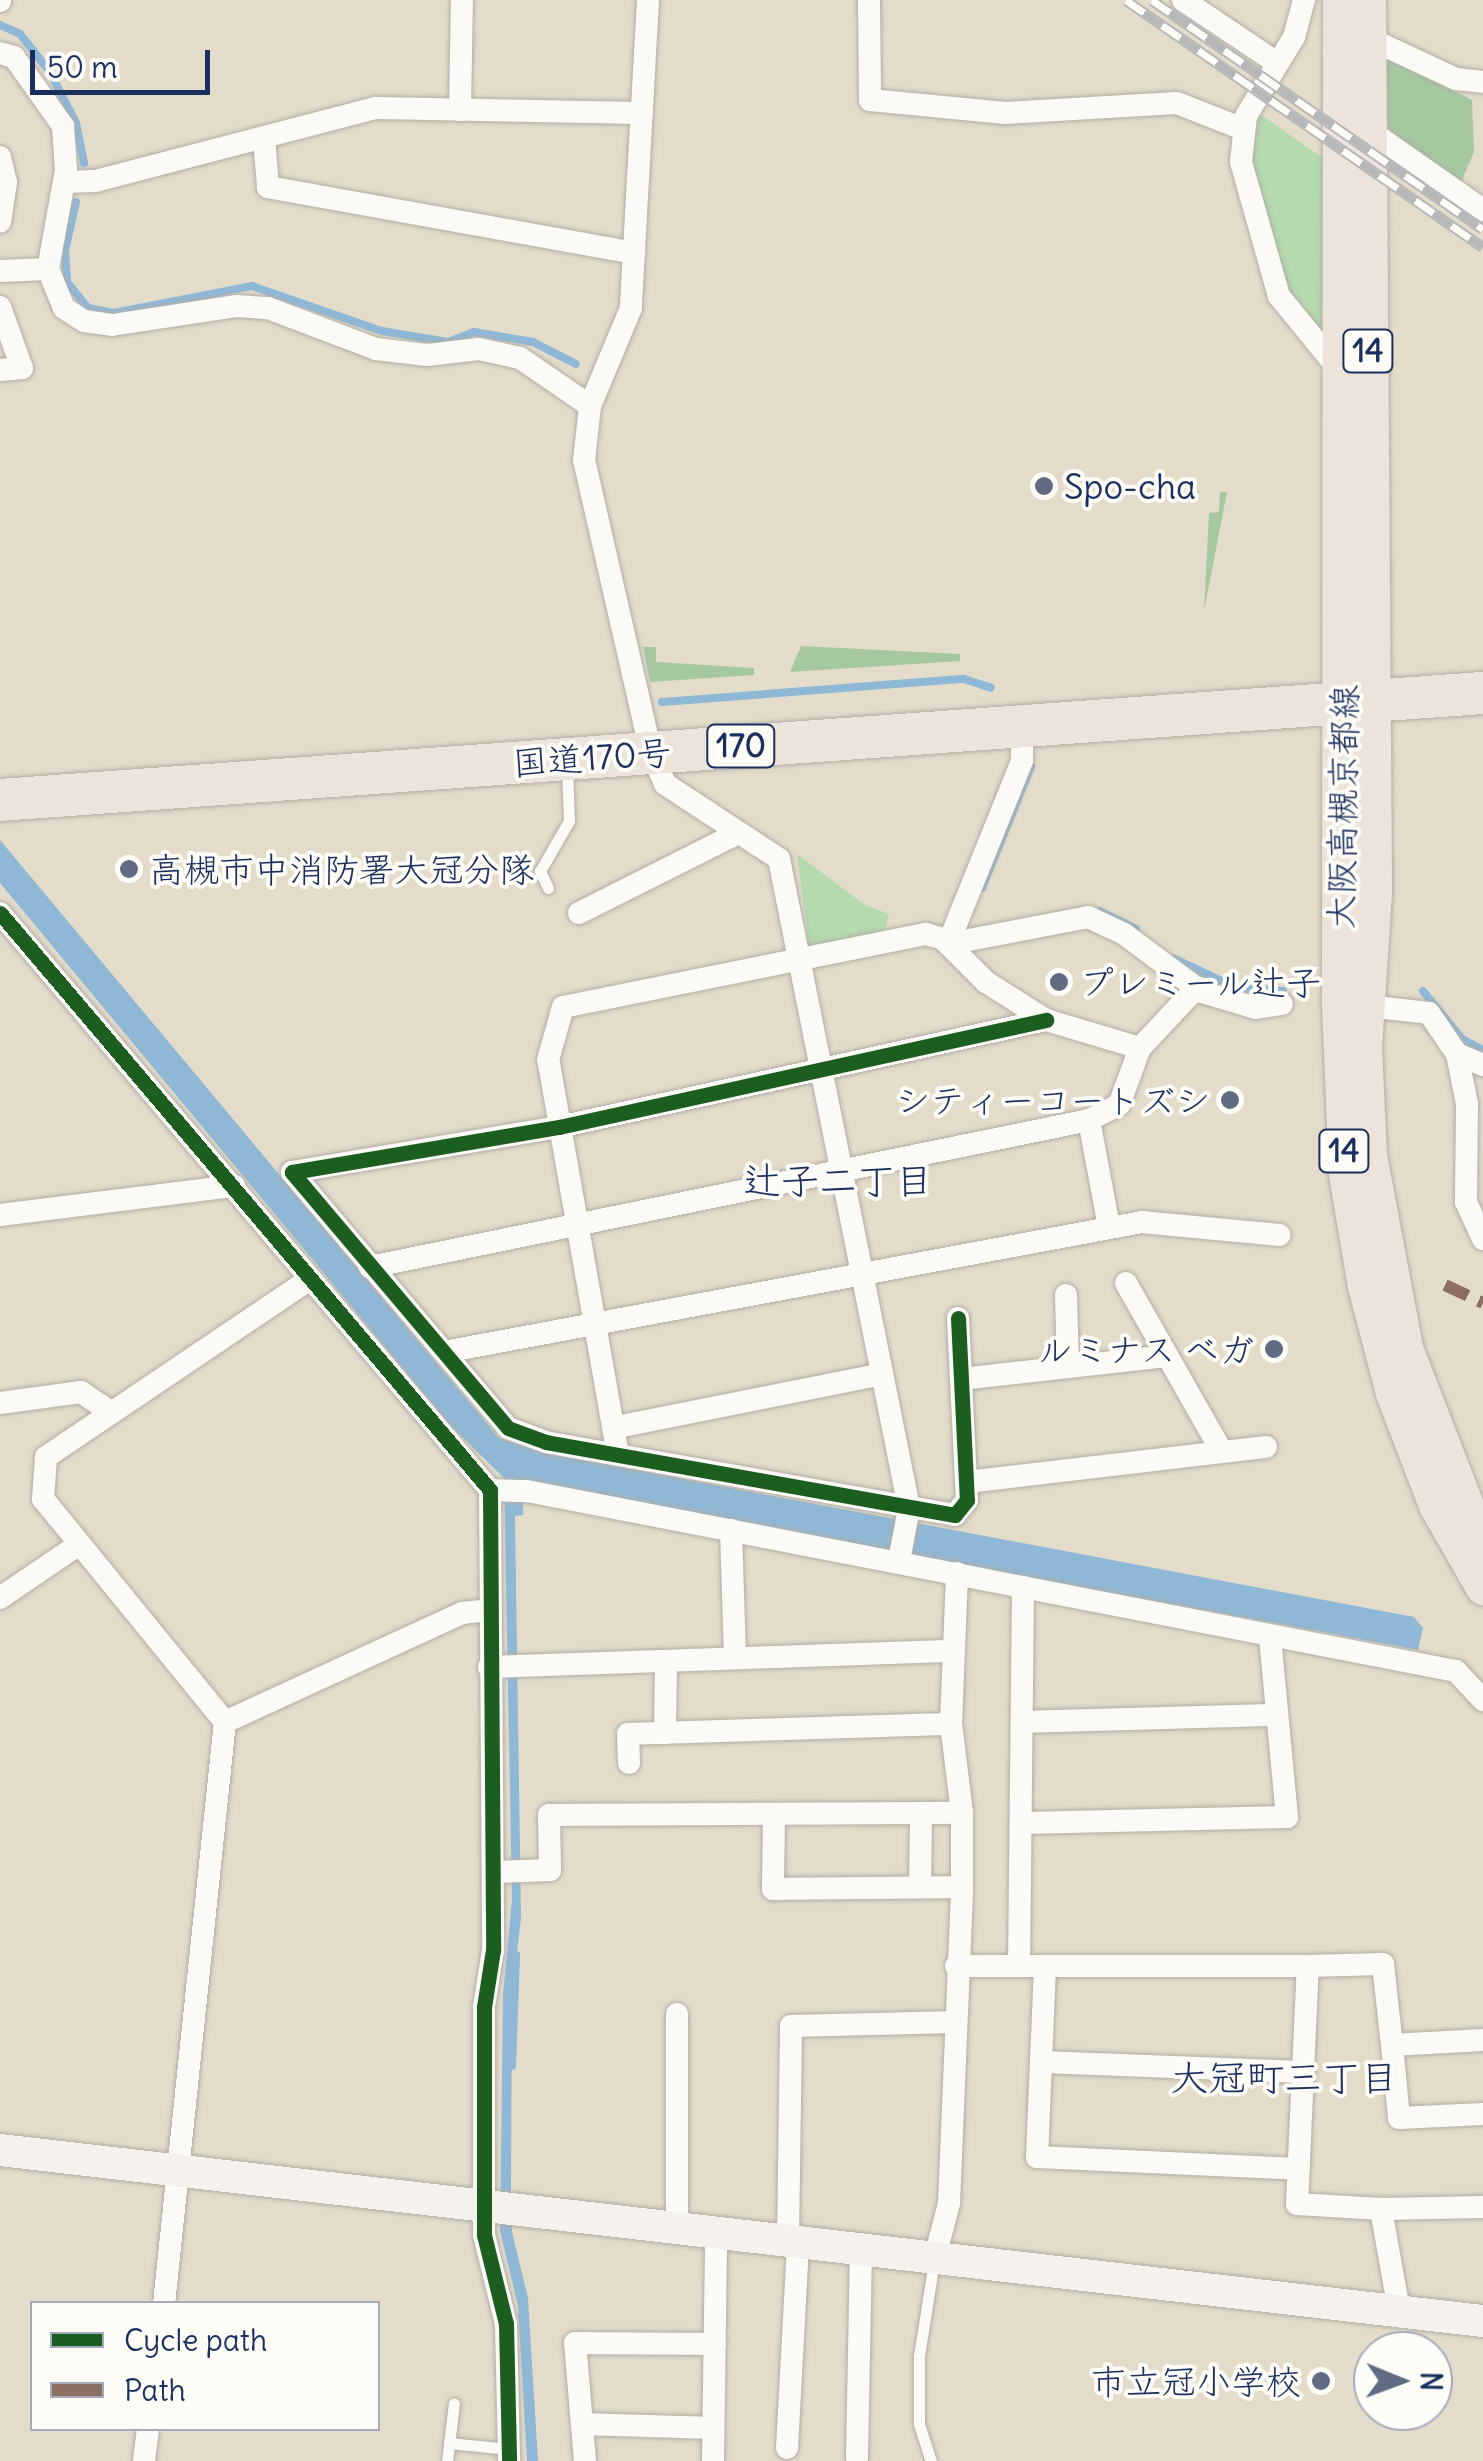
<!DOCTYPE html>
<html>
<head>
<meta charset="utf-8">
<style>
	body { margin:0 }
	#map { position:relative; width:1483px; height:2461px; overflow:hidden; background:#e4dcca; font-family:Delius,"Klee One",sans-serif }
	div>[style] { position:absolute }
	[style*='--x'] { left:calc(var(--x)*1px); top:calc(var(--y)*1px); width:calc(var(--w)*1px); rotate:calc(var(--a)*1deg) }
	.green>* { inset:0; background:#b4daad }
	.forest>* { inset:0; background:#a5c8a0 }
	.water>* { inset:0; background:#8fb8d7 }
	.stream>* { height:8px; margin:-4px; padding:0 4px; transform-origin:4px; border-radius:4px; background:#8fb8d7 }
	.roads { filter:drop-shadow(0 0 2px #b1aea7) drop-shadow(0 0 2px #b1aea7) }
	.lane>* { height:11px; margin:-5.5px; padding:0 5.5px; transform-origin:5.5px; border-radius:5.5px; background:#fbfaf7 }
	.street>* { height:22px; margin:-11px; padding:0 11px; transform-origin:11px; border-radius:11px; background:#fbfaf7 }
	.secondary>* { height:32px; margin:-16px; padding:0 16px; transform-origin:16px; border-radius:16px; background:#f5f1ec }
	.primary>* { height:35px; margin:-17.5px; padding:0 17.5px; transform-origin:17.5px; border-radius:17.5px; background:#ece4db }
	.highway>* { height:42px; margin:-21px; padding:0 21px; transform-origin:21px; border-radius:21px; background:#ece4db }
	.rail>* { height:11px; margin-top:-5.5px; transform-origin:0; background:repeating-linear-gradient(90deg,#fdfcf7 0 22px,#b5b7b9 0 44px); box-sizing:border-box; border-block:2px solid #b5b7b9 }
	.quiet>* { height:12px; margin-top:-6px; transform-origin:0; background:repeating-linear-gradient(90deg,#8d6e63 0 25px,transparent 0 37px) }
	.cycleway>* { height:15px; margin:-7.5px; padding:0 7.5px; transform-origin:7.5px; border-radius:7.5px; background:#1b5e20 }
	.dots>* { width:28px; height:28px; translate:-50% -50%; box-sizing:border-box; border:5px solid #fdfcf7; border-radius:50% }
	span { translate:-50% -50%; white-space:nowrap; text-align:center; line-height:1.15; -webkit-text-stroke:8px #fdfcf7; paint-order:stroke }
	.shield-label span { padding:2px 8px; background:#fdfcf7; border:2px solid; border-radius:8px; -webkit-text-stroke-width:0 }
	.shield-label { font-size:32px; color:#1b2f5e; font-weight:700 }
	.poi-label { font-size:35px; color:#1b2f5e }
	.left { translate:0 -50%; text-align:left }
	.right { translate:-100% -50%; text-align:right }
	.street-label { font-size:35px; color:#1b2f5e }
	.neighbourhood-label { font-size:38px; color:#1b2f5e }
	.legend { position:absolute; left:30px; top:2301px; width:350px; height:130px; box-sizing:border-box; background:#fdfcf7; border:2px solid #a3aaba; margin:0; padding:12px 18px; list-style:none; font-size:30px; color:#1b2f5e }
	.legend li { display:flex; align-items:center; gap:20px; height:50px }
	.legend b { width:50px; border:2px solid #a3aaba }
	.north { position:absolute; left:1353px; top:2331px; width:100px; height:100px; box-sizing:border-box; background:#fdfcf7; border:2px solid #a3aaba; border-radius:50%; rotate:91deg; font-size:28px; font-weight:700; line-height:40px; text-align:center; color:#1b2f5e }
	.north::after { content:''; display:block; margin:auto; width:35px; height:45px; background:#616c84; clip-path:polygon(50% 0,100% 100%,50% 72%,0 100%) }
	.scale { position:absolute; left:30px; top:50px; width:180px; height:45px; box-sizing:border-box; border:5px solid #1b2f5e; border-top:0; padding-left:12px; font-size:30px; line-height:35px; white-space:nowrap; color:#1b2f5e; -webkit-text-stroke:8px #fdfcf7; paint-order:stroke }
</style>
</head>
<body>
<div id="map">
	<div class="green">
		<div style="clip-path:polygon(1260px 114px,1327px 161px,1327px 343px,1287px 290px,1250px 161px)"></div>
		<div style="clip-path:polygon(797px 854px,865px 905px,889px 914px,884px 935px,809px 945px)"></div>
	</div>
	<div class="forest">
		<div style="clip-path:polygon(1384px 57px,1472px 100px,1474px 152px,1459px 187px,1394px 136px,1383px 118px)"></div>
		<div style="clip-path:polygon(1220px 492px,1227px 492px,1204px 611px,1209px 513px,1219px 512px)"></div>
		<div style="clip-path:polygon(801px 646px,960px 654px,960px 661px,790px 672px)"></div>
		<div style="clip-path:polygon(643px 647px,656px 647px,656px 662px,754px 668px,754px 675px,650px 682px)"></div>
	</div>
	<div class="water">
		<div style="clip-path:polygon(0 840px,499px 1438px,540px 1452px,1414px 1617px,1423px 1628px,1418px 1650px,524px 1483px,523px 1515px,515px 1516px,521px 1918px,512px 1994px,511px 2190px,512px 2232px,528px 2298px,538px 2461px,527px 2461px,518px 2306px,500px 2231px,503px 1995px,512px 1899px,504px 1478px,449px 1424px,0 883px)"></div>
	</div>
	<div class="stream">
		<div style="--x:0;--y:25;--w:22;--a:24"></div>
		<div style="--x:20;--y:34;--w:48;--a:51.7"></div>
		<div style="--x:50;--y:72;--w:57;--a:63"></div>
		<div style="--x:76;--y:123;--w:41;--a:78.7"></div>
		<div style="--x:76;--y:202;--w:50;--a:102.7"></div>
		<div style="--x:65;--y:251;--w:31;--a:86"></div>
		<div style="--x:67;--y:282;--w:33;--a:51"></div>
		<div style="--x:88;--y:308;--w:26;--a:11"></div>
		<div style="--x:114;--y:313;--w:141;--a:-11.1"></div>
		<div style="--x:252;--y:286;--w:138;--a:19.1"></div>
		<div style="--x:382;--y:331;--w:67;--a:9.5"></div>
		<div style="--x:448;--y:342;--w:28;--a:-21"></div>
		<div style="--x:474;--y:332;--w:60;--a:9.6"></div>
		<div style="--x:533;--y:342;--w:48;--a:27.1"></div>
		<div style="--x:662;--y:702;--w:303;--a:-4.4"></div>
		<div style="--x:964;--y:679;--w:28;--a:18"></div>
		<div style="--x:982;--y:888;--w:131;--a:-68"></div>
		<div style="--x:1100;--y:911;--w:40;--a:26.6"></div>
		<div style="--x:1175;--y:959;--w:68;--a:25.1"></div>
		<div style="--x:1237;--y:988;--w:46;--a:3.7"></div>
		<div style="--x:1423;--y:991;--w:62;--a:50.9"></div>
		<div style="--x:1462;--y:1039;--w:24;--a:28"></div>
		<div style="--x:512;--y:2066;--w:111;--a:-87.9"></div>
	</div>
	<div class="roads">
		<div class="lane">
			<div style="--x:548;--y:888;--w:19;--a:-115"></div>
			<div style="--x:540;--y:871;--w:58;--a:-59.9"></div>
			<div style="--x:569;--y:821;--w:54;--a:-92.1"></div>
			<div style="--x:449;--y:2443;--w:60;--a:5.7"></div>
			<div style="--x:447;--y:2461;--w:58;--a:-83.1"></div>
			<div style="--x:931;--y:2461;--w:40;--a:-108"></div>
			<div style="--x:919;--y:2423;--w:67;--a:-90"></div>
			<div style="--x:919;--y:2356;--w:96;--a:-81"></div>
		</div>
		<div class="street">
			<div style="--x:648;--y:0;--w:308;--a:93.2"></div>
			<div style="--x:631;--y:308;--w:106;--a:112.7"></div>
			<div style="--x:590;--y:406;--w:54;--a:96.3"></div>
			<div style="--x:584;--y:460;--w:300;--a:77.1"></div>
			<div style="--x:651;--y:752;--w:35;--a:66"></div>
			<div style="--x:665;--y:784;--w:136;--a:33.3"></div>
			<div style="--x:779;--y:859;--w:662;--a:78.67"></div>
			<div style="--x:909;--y:1508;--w:54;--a:100.7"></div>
			<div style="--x:869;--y:0;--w:100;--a:89.4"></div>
			<div style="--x:870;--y:100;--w:136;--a:5.5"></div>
			<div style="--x:1005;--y:113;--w:172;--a:-3.3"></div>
			<div style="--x:1177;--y:103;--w:71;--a:21.5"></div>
			<div style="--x:1183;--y:0;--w:113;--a:33.8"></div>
			<div style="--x:1304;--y:0;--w:38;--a:105"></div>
			<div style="--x:1294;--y:37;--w:92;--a:121.3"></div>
			<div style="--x:1246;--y:116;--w:46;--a:96.2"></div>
			<div style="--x:1241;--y:162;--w:139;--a:74.2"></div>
			<div style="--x:1279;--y:296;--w:98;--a:50.8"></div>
			<div style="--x:0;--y:1;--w:1;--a:-90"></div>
			<div style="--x:1368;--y:38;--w:97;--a:25"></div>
			<div style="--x:1456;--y:79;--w:27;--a:6"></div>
			<div style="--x:0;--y:53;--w:15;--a:16"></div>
			<div style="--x:14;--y:57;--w:85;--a:54.6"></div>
			<div style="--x:63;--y:126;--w:44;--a:86.1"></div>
			<div style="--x:66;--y:170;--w:101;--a:100.3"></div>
			<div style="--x:48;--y:269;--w:42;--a:67.7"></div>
			<div style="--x:64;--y:308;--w:24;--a:33"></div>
			<div style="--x:84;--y:321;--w:28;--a:8"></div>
			<div style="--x:112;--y:325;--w:125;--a:-8.7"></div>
			<div style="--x:236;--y:306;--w:32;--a:4"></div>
			<div style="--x:268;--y:308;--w:116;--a:20.8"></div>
			<div style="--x:376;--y:349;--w:51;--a:6.7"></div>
			<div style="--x:427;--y:355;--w:52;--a:-6.6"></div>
			<div style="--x:479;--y:349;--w:42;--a:12.4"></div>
			<div style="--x:520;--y:358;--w:85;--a:34.4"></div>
			<div style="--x:460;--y:110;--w:110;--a:-89"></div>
			<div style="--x:1366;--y:128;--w:143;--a:35"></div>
			<div style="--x:264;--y:138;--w:49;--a:85.3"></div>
			<div style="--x:268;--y:187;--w:372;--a:10.2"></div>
			<div style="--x:0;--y:157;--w:26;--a:77"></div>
			<div style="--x:6;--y:182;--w:40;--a:98.5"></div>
			<div style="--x:64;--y:182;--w:31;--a:-2"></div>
			<div style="--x:95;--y:181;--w:290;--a:-14.6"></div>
			<div style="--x:376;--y:108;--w:266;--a:1.1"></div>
			<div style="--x:0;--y:271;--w:48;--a:-2.4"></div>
			<div style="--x:0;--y:307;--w:65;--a:70.2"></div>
			<div style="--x:22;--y:368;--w:22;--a:175"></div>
			<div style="--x:1023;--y:726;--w:35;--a:92"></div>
			<div style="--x:1022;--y:761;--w:197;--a:112"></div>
			<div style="--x:948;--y:944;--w:143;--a:-10.9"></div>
			<div style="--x:1088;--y:917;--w:40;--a:25"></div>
			<div style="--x:1124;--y:934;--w:97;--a:36.6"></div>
			<div style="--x:1202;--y:992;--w:56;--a:16.5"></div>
			<div style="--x:1256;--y:1008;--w:26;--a:-9"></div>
			<div style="--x:0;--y:913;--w:757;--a:49.66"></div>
			<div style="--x:490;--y:1490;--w:460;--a:89.6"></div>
			<div style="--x:493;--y:1950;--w:58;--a:99"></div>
			<div style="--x:484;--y:2007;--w:228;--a:90"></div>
			<div style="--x:484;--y:2235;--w:92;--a:76.1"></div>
			<div style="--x:506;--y:2324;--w:137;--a:88.7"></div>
			<div style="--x:579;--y:913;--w:174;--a:-26.7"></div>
			<div style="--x:1367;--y:1006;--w:62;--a:6.4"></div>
			<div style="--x:1429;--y:1013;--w:50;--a:55.7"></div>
			<div style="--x:1457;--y:1054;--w:28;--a:23"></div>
			<div style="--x:1457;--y:1054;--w:51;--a:78.7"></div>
			<div style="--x:1467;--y:1104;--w:98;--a:90.6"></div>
			<div style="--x:1466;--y:1202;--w:41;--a:65.3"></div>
			<div style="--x:0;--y:1215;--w:236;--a:-7.1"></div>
			<div style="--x:1109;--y:1227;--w:109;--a:-100.6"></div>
			<div style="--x:1089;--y:1120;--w:34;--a:-27"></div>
			<div style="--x:1119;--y:1105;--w:61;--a:-69.8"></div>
			<div style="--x:370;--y:1267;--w:734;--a:-11.55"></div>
			<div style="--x:1126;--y:1283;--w:194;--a:60.4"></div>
			<div style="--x:1066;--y:1295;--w:72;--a:88.4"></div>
			<div style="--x:958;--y:1318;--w:182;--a:87.2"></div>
			<div style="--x:967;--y:1500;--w:19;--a:129"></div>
			<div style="--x:955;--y:1515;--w:415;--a:-169.9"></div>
			<div style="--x:546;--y:1442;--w:40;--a:-159.8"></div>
			<div style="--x:508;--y:1428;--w:335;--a:-130.2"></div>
			<div style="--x:292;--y:1172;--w:271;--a:-9.6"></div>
			<div style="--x:559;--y:1127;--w:499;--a:-12.4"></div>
			<div style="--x:444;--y:1352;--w:710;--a:-10.55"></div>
			<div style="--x:1142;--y:1222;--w:138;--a:5.4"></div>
			<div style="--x:961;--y:1379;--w:207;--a:-6.4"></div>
			<div style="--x:0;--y:1403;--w:82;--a:-7.7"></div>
			<div style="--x:81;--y:1392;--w:36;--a:34"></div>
			<div style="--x:617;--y:1427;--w:270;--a:-11.3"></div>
			<div style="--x:618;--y:1455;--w:401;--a:-100"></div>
			<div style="--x:548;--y:1060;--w:55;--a:-74.2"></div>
			<div style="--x:563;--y:1007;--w:370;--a:-11.4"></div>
			<div style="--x:926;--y:934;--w:18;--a:16"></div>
			<div style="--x:943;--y:939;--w:61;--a:45"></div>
			<div style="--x:986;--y:982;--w:71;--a:32.3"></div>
			<div style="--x:1046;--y:1020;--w:98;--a:16.6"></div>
			<div style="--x:1140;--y:1048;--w:83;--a:-46.9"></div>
			<div style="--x:967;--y:1482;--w:301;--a:-6.7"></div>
			<div style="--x:490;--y:1490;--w:37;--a:2"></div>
			<div style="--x:527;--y:1491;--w:946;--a:10.97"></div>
			<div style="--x:1456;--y:1671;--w:40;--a:47"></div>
			<div style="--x:731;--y:1530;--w:128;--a:88.2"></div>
			<div style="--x:1023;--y:1587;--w:379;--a:90.6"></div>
			<div style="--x:1019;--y:1966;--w:289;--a:0"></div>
			<div style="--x:0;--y:1598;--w:94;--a:-34.2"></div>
			<div style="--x:489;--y:1667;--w:465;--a:-2"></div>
			<div style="--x:225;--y:1722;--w:261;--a:-24.7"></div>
			<div style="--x:462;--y:1613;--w:27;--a:-6"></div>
			<div style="--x:1022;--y:1722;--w:255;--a:-1.6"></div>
			<div style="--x:665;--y:1733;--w:72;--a:-89.2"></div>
			<div style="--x:629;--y:1763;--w:29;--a:-92"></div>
			<div style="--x:628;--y:1734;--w:323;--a:-1.8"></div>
			<div style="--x:774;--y:1816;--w:73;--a:90.8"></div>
			<div style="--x:773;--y:1889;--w:189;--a:-0.6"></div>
			<div style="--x:1023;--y:1823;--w:264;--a:-1.3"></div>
			<div style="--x:1287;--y:1817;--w:180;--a:-95.4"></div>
			<div style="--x:494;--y:1872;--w:56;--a:-2"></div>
			<div style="--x:550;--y:1870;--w:55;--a:-91"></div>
			<div style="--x:549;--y:1815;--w:413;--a:-0.3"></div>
			<div style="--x:920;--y:1887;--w:74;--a:-89.2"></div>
			<div style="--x:956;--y:1966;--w:63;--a:0"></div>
			<div style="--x:1045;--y:1966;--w:191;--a:92.4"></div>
			<div style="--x:1037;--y:2157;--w:262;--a:2.6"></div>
			<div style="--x:677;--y:2014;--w:216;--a:90"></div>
			<div style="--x:1392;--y:2045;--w:73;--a:84.5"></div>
			<div style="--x:1399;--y:2118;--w:84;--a:-2.7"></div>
			<div style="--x:1041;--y:2062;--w:263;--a:2.2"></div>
			<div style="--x:1381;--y:2209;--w:84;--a:-176.6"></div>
			<div style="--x:1297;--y:2204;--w:238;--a:-87.4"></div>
			<div style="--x:1308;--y:1966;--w:75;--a:-1.5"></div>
			<div style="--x:1383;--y:1964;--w:81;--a:83.7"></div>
			<div style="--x:1392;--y:2045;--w:91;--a:-3.1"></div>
			<div style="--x:788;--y:2243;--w:217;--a:-89.2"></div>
			<div style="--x:791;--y:2026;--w:165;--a:-1.4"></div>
			<div style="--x:934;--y:2261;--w:60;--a:-75.5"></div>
			<div style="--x:949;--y:2203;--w:316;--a:-87.6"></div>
			<div style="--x:962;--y:1887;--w:74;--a:-90"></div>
			<div style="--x:962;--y:1813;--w:90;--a:-97"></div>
			<div style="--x:951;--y:1724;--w:151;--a:-87.7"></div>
			<div style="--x:164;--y:2304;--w:585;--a:-84.02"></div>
			<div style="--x:225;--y:1722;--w:288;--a:-129.2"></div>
			<div style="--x:43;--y:1499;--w:42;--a:-85.9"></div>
			<div style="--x:46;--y:1457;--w:318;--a:-34"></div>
			<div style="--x:1400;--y:2316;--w:109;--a:-100.1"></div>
			<div style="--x:1381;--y:2209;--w:102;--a:-1.1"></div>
			<div style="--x:582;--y:2424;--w:131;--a:1.7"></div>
			<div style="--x:787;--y:2448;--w:203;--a:-86.9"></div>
			<div style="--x:857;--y:2457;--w:205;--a:-88.9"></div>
			<div style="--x:144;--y:2461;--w:33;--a:-83"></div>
			<div style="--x:585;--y:2461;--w:118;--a:-94.8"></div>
			<div style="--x:575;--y:2343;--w:140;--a:0.4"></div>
			<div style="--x:713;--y:2461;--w:226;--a:-89.2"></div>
		</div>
		<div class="secondary">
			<div style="--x:0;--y:2150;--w:1493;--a:6.58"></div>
		</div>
		<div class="primary">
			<div style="--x:1340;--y:0;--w:1005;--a:90.06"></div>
			<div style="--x:1339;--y:1005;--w:169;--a:87.6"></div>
			<div style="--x:1346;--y:1174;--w:114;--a:80.4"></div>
			<div style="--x:1365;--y:1286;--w:111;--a:75.3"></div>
			<div style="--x:1393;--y:1393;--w:120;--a:69"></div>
			<div style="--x:1436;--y:1505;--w:95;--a:60.2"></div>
			<div style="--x:1368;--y:0;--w:892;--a:89.61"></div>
			<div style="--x:1374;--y:892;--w:154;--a:93.7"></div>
			<div style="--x:1364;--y:1046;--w:109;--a:87.4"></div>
			<div style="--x:1369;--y:1155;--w:196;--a:79.4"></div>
			<div style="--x:1405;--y:1348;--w:207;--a:68.8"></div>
		</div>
		<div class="highway">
			<div style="--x:0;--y:800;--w:1487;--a:-4.13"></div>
		</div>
	</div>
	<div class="rail">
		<div style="--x:1126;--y:0;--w:434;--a:34.7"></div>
		<div style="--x:1152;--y:0;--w:402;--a:34.7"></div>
	</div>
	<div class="quiet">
		<div style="--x:1445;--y:1285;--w:42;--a:25.3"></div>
	</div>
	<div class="cycleway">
		<div style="--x:0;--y:913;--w:757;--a:49.66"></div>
		<div style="--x:490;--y:1490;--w:460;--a:89.6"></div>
		<div style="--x:493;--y:1950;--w:58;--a:99"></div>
		<div style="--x:484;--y:2007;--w:228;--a:90"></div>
		<div style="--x:484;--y:2235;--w:92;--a:76.1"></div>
		<div style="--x:506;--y:2324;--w:137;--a:88.7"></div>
		<div style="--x:958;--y:1318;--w:182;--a:87.2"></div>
		<div style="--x:967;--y:1500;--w:19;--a:129"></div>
		<div style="--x:955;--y:1515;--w:415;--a:-169.9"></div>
		<div style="--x:546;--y:1442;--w:40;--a:-159.8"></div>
		<div style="--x:508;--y:1428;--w:335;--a:-130.2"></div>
		<div style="--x:292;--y:1172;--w:271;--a:-9.6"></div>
		<div style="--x:559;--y:1127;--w:499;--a:-12.4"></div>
	</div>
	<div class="dots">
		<div style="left:1044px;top:486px;background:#616c84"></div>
		<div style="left:129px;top:869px;background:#616c84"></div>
		<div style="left:1059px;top:982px;background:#616c84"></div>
		<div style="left:1230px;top:1100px;background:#616c84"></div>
		<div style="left:1274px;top:1349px;background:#616c84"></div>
		<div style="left:1321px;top:2381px;background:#616c84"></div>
	</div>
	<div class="shield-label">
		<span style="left:1368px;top:351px">14</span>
		<span style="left:741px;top:746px">170</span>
		<span style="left:1344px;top:1151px">14</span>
	</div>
	<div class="poi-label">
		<span class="left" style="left:1064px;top:486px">Spo-cha</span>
		<span class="left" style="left:149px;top:869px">高槻市中消防署大冠分隊</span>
		<span class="left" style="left:1079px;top:982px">プレミール辻子</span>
		<span class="right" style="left:1210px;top:1100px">シティーコートズシ</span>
		<span class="right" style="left:1254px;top:1349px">ルミナス ベガ</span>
		<span class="right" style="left:1301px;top:2381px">市立冠小学校</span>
	</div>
	<div class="street-label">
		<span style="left:592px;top:757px;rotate:-4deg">国道170号</span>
		<span style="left:1342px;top:807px;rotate:-89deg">大阪高槻京都線</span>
	</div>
	<div class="neighbourhood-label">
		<span style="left:838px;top:1181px">辻子二丁目</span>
		<span style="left:1284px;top:2078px">大冠町三丁目</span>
	</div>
	<ul class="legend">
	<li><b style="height:12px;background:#1b5e20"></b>Cycle path</li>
	<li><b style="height:12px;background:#8d6e63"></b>Path</li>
	</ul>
	<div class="north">N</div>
	<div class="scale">50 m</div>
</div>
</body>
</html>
